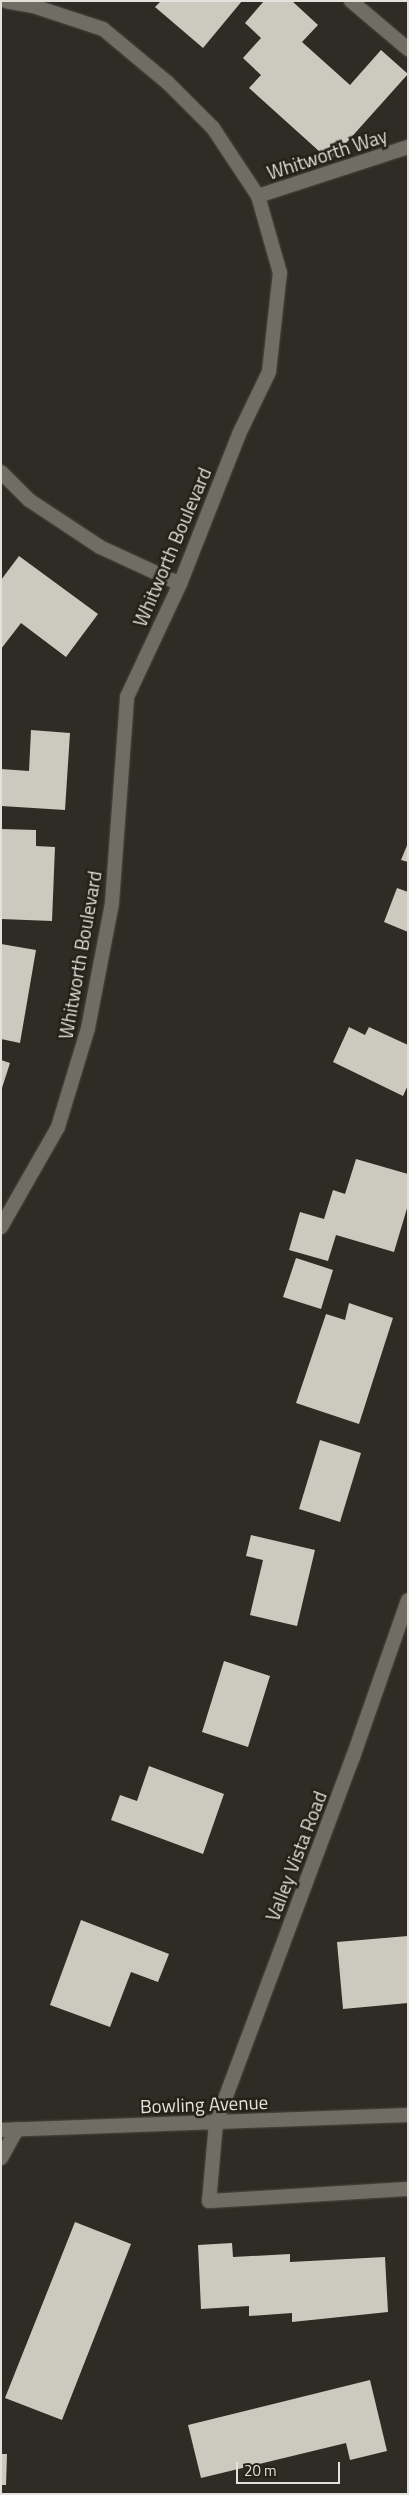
<!DOCTYPE html>
<html>
<head>
<meta charset="utf-8">
<style>
	body { margin:0 }
	#map { position:relative; width:409px; height:2495px; overflow:hidden; background:#2e2c24; font-family:"Titillium Web",sans-serif }
	div>[style] { position:absolute }
	[style*='--x'] { left:calc(var(--x)*1px); top:calc(var(--y)*1px); width:calc(var(--w)*1px); rotate:calc(var(--a)*1deg) }
	.building>* { inset:0; background:#ccc9bf }
	.roads { filter:drop-shadow(0 0 1px #4c4a43) drop-shadow(0 0 1px #4c4a43) }
	.service>* { height:14px; margin:-7px; padding:0 7px; transform-origin:7px; border-radius:7px; background:#706e64 }
	.minor>* { height:14px; margin:-7px; padding:0 7px; transform-origin:7px; border-radius:7px; background:#706e64 }
	.tertiary>* { height:14px; margin:-7px; padding:0 7px; transform-origin:7px; border-radius:7px; background:#706e64 }
	span { translate:-50% -50%; white-space:nowrap; text-align:center; line-height:1.15; -webkit-text-stroke:5px #25221a; paint-order:stroke }
	.street-label { font-size:19px; color:#e2e1db }
	.frame { position:absolute; inset:0; border:2px solid #e2e1db; pointer-events:none }
	.scale { position:absolute; left:236px; top:2462px; width:104px; height:22px; box-sizing:border-box; border:2px solid #e2e1db; border-top:0; padding-left:6px; font-size:15px; line-height:18px; white-space:nowrap; color:#e2e1db; -webkit-text-stroke:4px #25221a; paint-order:stroke }
</style>
</head>
<body>
<div id="map">
	<div class="building">
		<div style="clip-path:polygon(161px 1px,242px 1px,203px 48px,155px 7px)"></div>
		<div style="clip-path:polygon(264px 1px,292px 1px,318px 25px,302px 42px,350px 85px,381px 50px,408px 74px,330px 161px,249px 88px,261px 75px,243px 58px,261px 38px,245px 23px)"></div>
		<div style="clip-path:polygon(19px 556px,98px 614px,66px 657px,21px 623px,1px 649px,1px 580px)"></div>
		<div style="clip-path:polygon(31px 730px,70px 733px,65px 810px,1px 806px,1px 769px,29px 771px)"></div>
		<div style="clip-path:polygon(1px 829px,36px 830px,36px 846px,55px 847px,52px 921px,1px 919px)"></div>
		<div style="clip-path:polygon(408px 843px,408px 862px,401px 860px)"></div>
		<div style="clip-path:polygon(397px 888px,408px 892px,408px 932px,384px 922px)"></div>
		<div style="clip-path:polygon(1px 944px,36px 950px,20px 1043px,1px 1039px)"></div>
		<div style="clip-path:polygon(349px 1027px,365px 1035px,369px 1027px,408px 1045px,408px 1085px,403px 1096px,333px 1062px)"></div>
		<div style="clip-path:polygon(1px 1060px,10px 1063px,2px 1088px,1px 1088px)"></div>
		<div style="clip-path:polygon(356px 1159px,408px 1174px,408px 1205px,394px 1252px,336px 1235px,328px 1261px,289px 1250px,300px 1212px,324px 1219px,333px 1190px,345px 1194px)"></div>
		<div style="clip-path:polygon(296px 1258px,333px 1270px,321px 1309px,283px 1297px)"></div>
		<div style="clip-path:polygon(349px 1303px,393px 1318px,359px 1424px,296px 1403px,326px 1314px,345px 1320px)"></div>
		<div style="clip-path:polygon(320px 1440px,361px 1453px,340px 1522px,299px 1509px)"></div>
		<div style="clip-path:polygon(251px 1535px,315px 1550px,297px 1626px,250px 1615px,263px 1560px,246px 1556px)"></div>
		<div style="clip-path:polygon(224px 1661px,270px 1676px,248px 1747px,202px 1732px)"></div>
		<div style="clip-path:polygon(149px 1766px,224px 1794px,203px 1854px,111px 1820px,120px 1795px,137px 1801px)"></div>
		<div style="clip-path:polygon(81px 1920px,169px 1954px,158px 1982px,131px 1972px,110px 2027px,50px 2005px)"></div>
		<div style="clip-path:polygon(408px 1936px,408px 2003px,343px 2009px,337px 1942px)"></div>
		<div style="clip-path:polygon(75px 2222px,131px 2244px,62px 2420px,5px 2398px)"></div>
		<div style="clip-path:polygon(232px 2243px,233px 2257px,290px 2254px,290px 2262px,385px 2257px,388px 2312px,292px 2322px,292px 2313px,249px 2316px,249px 2306px,201px 2309px,198px 2245px)"></div>
		<div style="clip-path:polygon(370px 2380px,387px 2451px,350px 2460px,346px 2443px,201px 2478px,188px 2425px)"></div>
		<div style="clip-path:polygon(1px 2454px,7px 2454px,6px 2485px,1px 2485px)"></div>
	</div>
	<div class="roads">
		<div class="service">
			<div style="--x:216;--y:2123;--w:78;--a:95.1"></div>
			<div style="--x:209;--y:2201;--w:199;--a:-3.5"></div>
		</div>
		<div class="minor">
			<div style="--x:351;--y:1;--w:75;--a:40.1"></div>
			<div style="--x:258;--y:196;--w:158;--a:-18.1"></div>
			<div style="--x:1;--y:472;--w:40;--a:45"></div>
			<div style="--x:29;--y:500;--w:85;--a:33.5"></div>
			<div style="--x:100;--y:547;--w:88;--a:24.8"></div>
			<div style="--x:1;--y:1227;--w:115;--a:-60.3"></div>
			<div style="--x:58;--y:1127;--w:103;--a:-73.1"></div>
			<div style="--x:88;--y:1028;--w:127;--a:-79.1"></div>
			<div style="--x:112;--y:903;--w:207;--a:-85.8"></div>
			<div style="--x:127;--y:697;--w:125;--a:-64.9"></div>
			<div style="--x:180;--y:584;--w:161;--a:-68.5"></div>
			<div style="--x:239;--y:434;--w:69;--a:-64.2"></div>
			<div style="--x:269;--y:372;--w:100;--a:-83.7"></div>
			<div style="--x:280;--y:273;--w:80;--a:-105.9"></div>
			<div style="--x:258;--y:196;--w:82;--a:-123.5"></div>
			<div style="--x:213;--y:128;--w:64;--a:-135"></div>
			<div style="--x:168;--y:83;--w:85;--a:-140.3"></div>
			<div style="--x:103;--y:29;--w:74;--a:-161.8"></div>
			<div style="--x:33;--y:6;--w:27;--a:-170"></div>
			<div style="--x:216;--y:2123;--w:391;--a:-69.5"></div>
			<div style="--x:353;--y:1757;--w:166;--a:-70.7"></div>
			<div style="--x:1;--y:2158;--w:33;--a:-61"></div>
		</div>
		<div class="tertiary">
			<div style="--x:1;--y:2130;--w:407;--a:-2.1"></div>
		</div>
	</div>
	<div class="street-label">
		<span style="left:327px;top:154px;rotate:-18deg">Whitworth Way</span>
		<span style="left:172px;top:547px;rotate:-67deg">Whitworth Boulevard</span>
		<span style="left:80px;top:955px;rotate:-80deg">Whitworth Boulevard</span>
		<span style="left:296px;top:1856px;rotate:-69deg">Valley Vista Road</span>
		<span style="left:204px;top:2104px;rotate:-2deg">Bowling Avenue</span>
	</div>
	<div class="frame"></div>
	<div class="scale">20 m</div>
</div>
</body>
</html>
